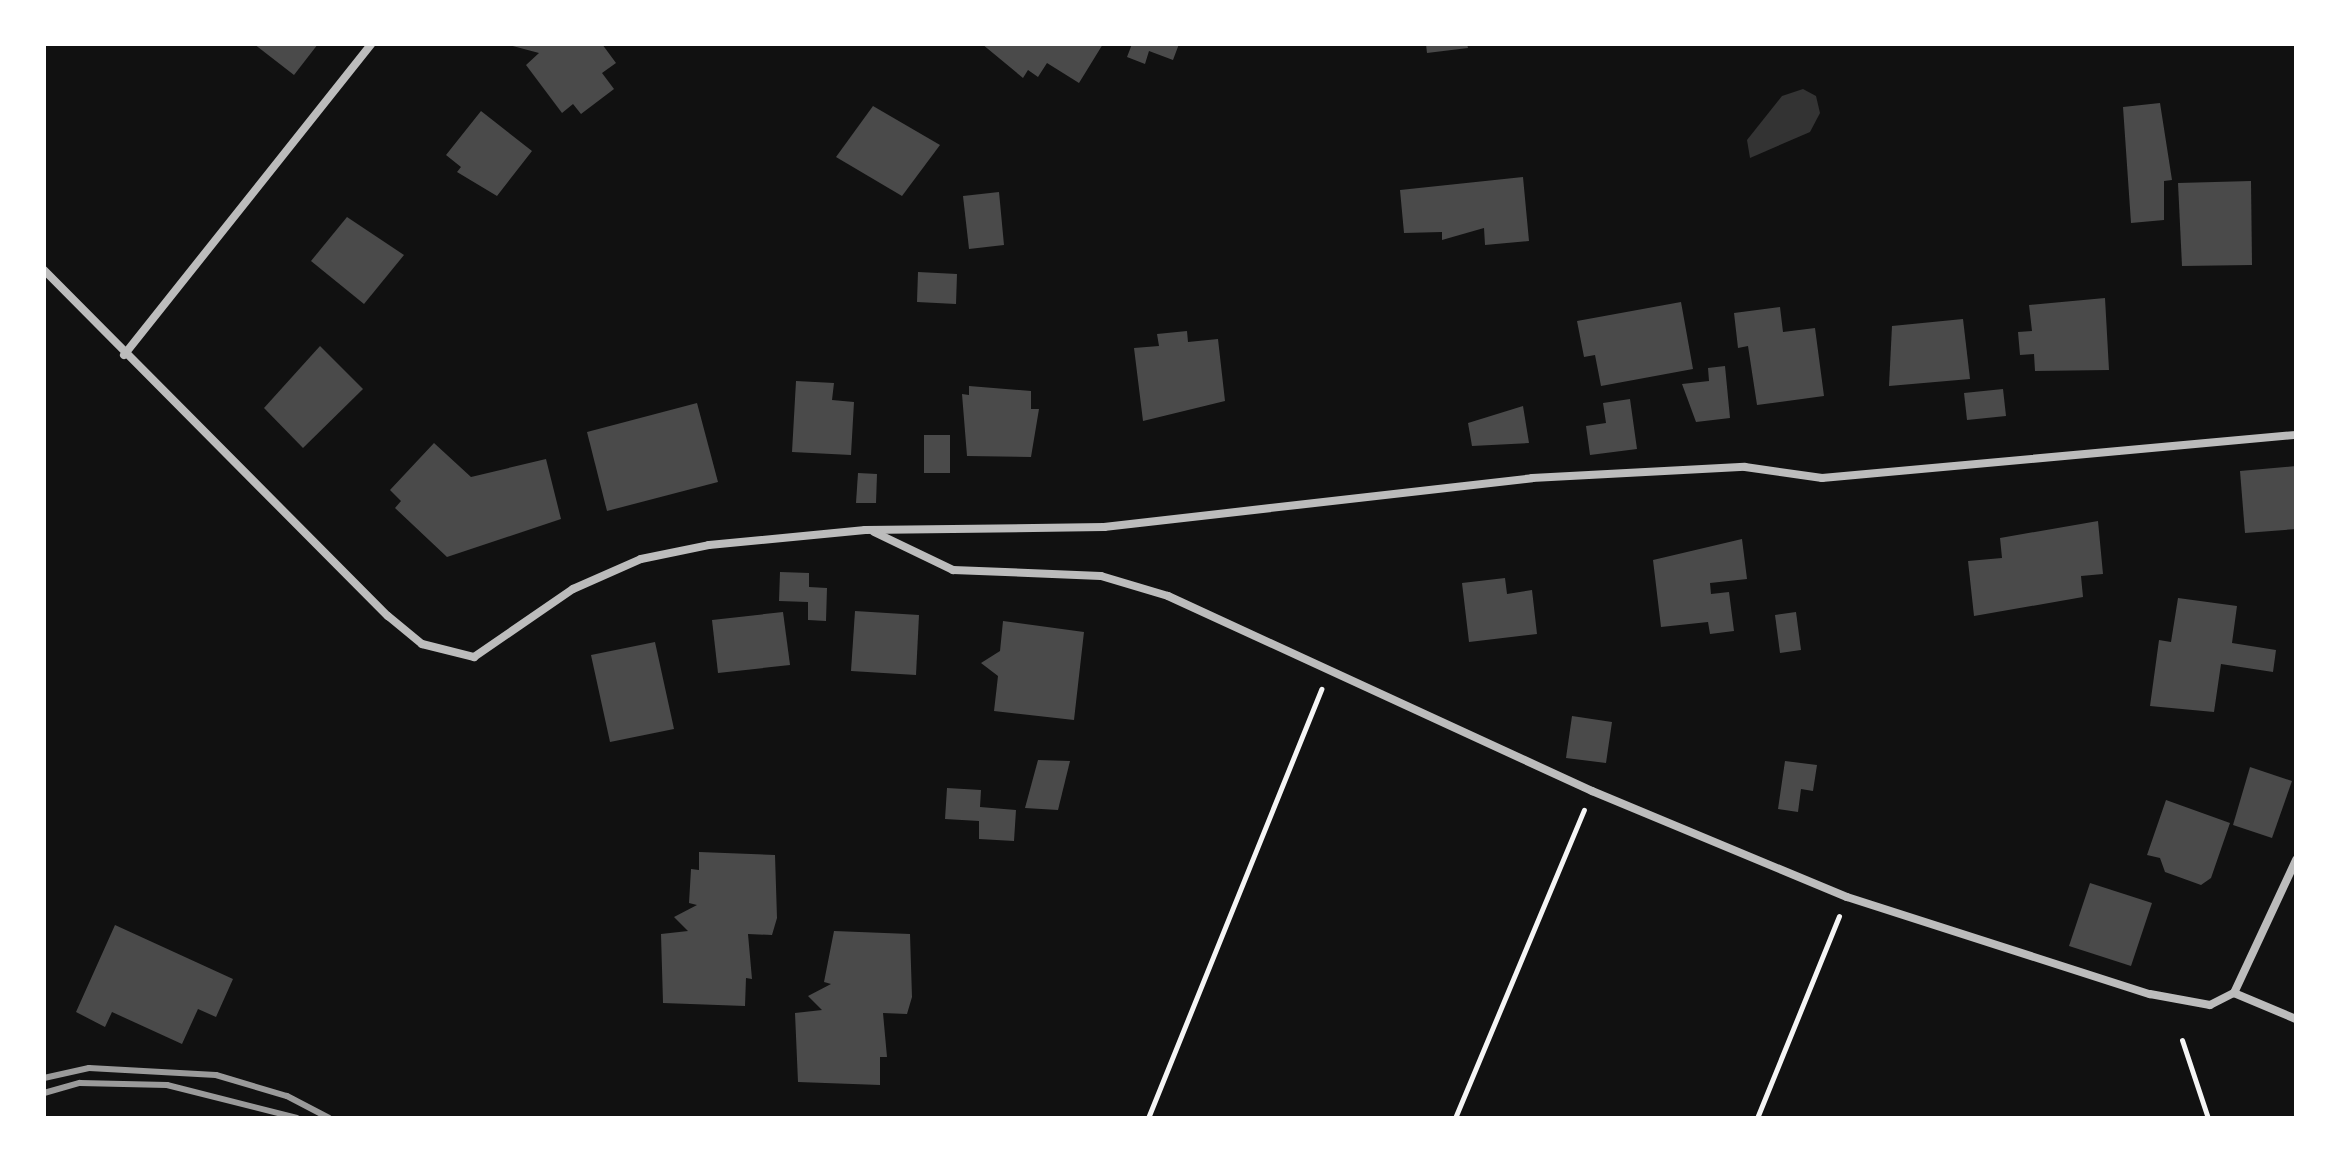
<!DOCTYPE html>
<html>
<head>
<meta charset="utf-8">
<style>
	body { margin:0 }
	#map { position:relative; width:2340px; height:1162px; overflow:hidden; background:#111; font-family:"Roboto Condensed",sans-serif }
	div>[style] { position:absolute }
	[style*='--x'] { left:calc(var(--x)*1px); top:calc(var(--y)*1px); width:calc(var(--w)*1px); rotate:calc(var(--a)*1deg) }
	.water>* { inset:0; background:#333 }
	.building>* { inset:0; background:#4a4a4a }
	.path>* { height:5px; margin:-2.5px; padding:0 2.5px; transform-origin:2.5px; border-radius:2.5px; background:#f5f5f5 }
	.minor>* { height:8px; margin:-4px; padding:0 4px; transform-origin:4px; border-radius:4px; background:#bcbcbc }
	.rail>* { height:6px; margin:-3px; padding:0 3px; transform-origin:3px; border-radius:3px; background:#9a9a9a }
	span { translate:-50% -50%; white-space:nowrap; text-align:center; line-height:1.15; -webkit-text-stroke:6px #fff; paint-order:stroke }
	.frame { position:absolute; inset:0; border:46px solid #fff; pointer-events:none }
</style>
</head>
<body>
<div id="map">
	<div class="water">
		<div style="clip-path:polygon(1803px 89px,1816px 96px,1820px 113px,1810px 132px,1750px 158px,1747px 140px,1782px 96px)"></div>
	</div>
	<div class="building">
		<div style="clip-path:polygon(254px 44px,318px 44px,294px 75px)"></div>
		<div style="clip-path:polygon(505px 44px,602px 44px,616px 63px,602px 73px,614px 89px,581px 114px,573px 104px,562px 113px,526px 65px,539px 53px)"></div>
		<div style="clip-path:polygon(982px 44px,1103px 44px,1079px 83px,1047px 63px,1038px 77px,1028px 70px,1023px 78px)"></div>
		<div style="clip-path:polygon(1132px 44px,1179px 44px,1173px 60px,1149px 51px,1145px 64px,1127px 57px)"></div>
		<div style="clip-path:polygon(1426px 44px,1467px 44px,1468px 48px,1427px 53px)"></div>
		<div style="clip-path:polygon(2160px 103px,2172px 180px,2164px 181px,2164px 220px,2131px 223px,2123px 107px)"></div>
		<div style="clip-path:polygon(873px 106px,940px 145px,902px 196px,836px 157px)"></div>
		<div style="clip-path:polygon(481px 111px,532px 151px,497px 196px,457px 172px,461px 167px,446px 155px)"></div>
		<div style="clip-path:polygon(1523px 177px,1529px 241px,1485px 245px,1484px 228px,1442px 240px,1442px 232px,1404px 233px,1400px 190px)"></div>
		<div style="clip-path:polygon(2251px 181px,2252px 265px,2182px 266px,2178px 183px)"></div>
		<div style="clip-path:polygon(999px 192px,1004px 245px,969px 249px,963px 196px)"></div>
		<div style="clip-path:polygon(347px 217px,404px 255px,364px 304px,311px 261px)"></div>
		<div style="clip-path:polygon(918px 272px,957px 274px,956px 304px,917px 302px)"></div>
		<div style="clip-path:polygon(2105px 298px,2109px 370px,2035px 371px,2034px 354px,2020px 355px,2018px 332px,2032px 331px,2029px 305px)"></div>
		<div style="clip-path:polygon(1681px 302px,1693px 369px,1601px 386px,1595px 355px,1584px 357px,1577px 321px)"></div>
		<div style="clip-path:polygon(1780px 307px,1783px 332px,1815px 328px,1824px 396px,1757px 405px,1748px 346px,1738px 348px,1734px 313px)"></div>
		<div style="clip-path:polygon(1963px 319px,1970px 379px,1889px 386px,1892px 326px)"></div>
		<div style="clip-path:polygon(1187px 331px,1188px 342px,1218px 339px,1225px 401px,1143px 421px,1134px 348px,1159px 346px,1157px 334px)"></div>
		<div style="clip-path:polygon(320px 346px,363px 389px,303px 448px,264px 408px)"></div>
		<div style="clip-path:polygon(1725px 366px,1730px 418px,1696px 422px,1682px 384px,1709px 381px,1708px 368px)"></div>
		<div style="clip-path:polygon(796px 381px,834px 383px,832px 400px,854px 402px,851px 455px,792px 452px)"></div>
		<div style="clip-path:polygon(969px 386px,1031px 391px,1031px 409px,1039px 409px,1031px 457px,967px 456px,962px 394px,969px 395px)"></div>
		<div style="clip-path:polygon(2003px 389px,2006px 416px,1967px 420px,1964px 393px)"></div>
		<div style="clip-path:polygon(1630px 399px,1637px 449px,1590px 455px,1586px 426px,1606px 423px,1603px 403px)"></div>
		<div style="clip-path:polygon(697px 403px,718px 482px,607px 511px,587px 432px)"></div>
		<div style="clip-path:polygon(1523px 406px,1529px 443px,1472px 446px,1468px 423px)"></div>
		<div style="clip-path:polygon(924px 435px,950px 435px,950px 473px,924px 473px)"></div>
		<div style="clip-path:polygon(434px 443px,471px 477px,546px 459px,561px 519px,447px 557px,395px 508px,401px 501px,390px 490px)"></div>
		<div style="clip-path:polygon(2296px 466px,2296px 529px,2245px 533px,2240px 471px)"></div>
		<div style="clip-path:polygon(858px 473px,877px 474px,876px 503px,856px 503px)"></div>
		<div style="clip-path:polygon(2098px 521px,2103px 574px,2081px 576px,2083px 597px,1974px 616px,1968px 561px,2002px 558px,2000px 538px)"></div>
		<div style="clip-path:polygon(1742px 539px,1747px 579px,1710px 583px,1711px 594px,1729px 592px,1734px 631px,1710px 634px,1708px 622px,1661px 627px,1653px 560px)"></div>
		<div style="clip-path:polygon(780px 572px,809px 573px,809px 587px,827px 588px,826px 621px,808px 620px,808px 602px,779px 601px)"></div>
		<div style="clip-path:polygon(1505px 578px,1507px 594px,1532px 590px,1537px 634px,1469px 642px,1462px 583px)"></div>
		<div style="clip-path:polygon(2178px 598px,2237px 606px,2232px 643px,2276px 650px,2273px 672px,2221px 664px,2214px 712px,2150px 706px,2159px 640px,2171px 642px)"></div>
		<div style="clip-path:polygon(855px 611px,919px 615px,916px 675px,851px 671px)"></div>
		<div style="clip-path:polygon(783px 612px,790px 665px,718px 673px,712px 620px)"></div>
		<div style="clip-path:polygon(1796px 612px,1801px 650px,1780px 653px,1775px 615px)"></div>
		<div style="clip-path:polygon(1003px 621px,1084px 632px,1074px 720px,994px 711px,998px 676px,981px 663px,1000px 651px)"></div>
		<div style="clip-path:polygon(655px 642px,674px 729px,610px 742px,591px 655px)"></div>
		<div style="clip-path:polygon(1572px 716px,1612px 722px,1606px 763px,1566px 758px)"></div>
		<div style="clip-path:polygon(1038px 760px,1070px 761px,1058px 810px,1025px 808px)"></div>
		<div style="clip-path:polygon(1785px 761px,1817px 765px,1813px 791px,1801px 789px,1798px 812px,1778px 809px)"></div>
		<div style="clip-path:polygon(2250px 767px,2292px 781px,2272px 838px,2233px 825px)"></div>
		<div style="clip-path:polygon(947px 788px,981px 790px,980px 807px,1016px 810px,1014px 841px,979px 839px,979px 821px,945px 819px)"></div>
		<div style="clip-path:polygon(2166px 800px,2230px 823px,2211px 878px,2201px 885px,2165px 872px,2160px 858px,2147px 855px)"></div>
		<div style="clip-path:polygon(699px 852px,775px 855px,777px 918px,772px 935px,748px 934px,752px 979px,746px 978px,745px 1006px,663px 1003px,661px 934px,688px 931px,674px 917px,697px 905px,689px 903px,691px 869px,699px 870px)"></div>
		<div style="clip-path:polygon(2090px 883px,2152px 903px,2131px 966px,2069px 946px)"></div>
		<div style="clip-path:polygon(115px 925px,233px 979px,216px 1017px,198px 1009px,182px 1044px,112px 1012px,105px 1027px,76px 1012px)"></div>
		<div style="clip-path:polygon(834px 931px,910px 934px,912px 997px,907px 1014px,883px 1013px,887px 1057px,880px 1057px,880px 1085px,798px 1082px,795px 1013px,822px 1010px,808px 996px,831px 984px,824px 982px)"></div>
	</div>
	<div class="path">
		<div style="--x:2182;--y:1040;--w:82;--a:71.6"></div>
		<div style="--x:1148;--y:1118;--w:463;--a:-68"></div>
		<div style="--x:1455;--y:1118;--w:334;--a:-67.3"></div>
		<div style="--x:1757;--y:1118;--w:218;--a:-67.9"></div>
	</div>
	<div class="minor">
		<div style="--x:44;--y:270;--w:488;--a:45.2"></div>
		<div style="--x:388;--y:616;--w:44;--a:39.5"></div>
		<div style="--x:422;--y:644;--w:54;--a:14"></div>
		<div style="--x:474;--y:657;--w:120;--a:-34.5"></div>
		<div style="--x:573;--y:589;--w:74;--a:-23.8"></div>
		<div style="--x:641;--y:559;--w:69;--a:-11.6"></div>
		<div style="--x:709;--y:545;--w:157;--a:-5.5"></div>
		<div style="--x:865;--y:530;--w:239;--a:-0.7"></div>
		<div style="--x:1104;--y:527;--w:431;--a:-6.5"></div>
		<div style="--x:1532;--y:478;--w:213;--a:-3"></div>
		<div style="--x:1745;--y:467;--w:78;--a:8.1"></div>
		<div style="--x:1822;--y:478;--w:476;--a:-5.2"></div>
		<div style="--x:124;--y:355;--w:397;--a:-51.5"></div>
		<div style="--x:874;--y:532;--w:88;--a:25.7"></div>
		<div style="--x:953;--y:570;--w:148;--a:2.3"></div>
		<div style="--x:1101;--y:576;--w:70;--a:16.6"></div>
		<div style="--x:1168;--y:596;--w:467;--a:24.7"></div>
		<div style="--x:1592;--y:791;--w:276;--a:22.6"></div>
		<div style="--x:1847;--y:897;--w:318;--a:17.8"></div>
		<div style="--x:2150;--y:994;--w:61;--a:10.4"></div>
		<div style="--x:2210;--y:1005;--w:27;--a:-27"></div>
		<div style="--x:2234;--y:993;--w:67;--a:22.8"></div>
		<div style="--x:2234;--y:993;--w:147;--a:-65"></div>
	</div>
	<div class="rail">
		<div style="--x:44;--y:1078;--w:46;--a:-12.5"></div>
		<div style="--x:89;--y:1068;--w:127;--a:3.2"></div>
		<div style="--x:216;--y:1075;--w:74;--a:16.5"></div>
		<div style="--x:287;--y:1096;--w:47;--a:27.6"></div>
		<div style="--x:44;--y:1093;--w:37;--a:-16"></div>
		<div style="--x:80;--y:1083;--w:87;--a:1.3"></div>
		<div style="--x:167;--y:1085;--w:134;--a:14.2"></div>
	</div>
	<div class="frame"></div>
</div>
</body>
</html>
